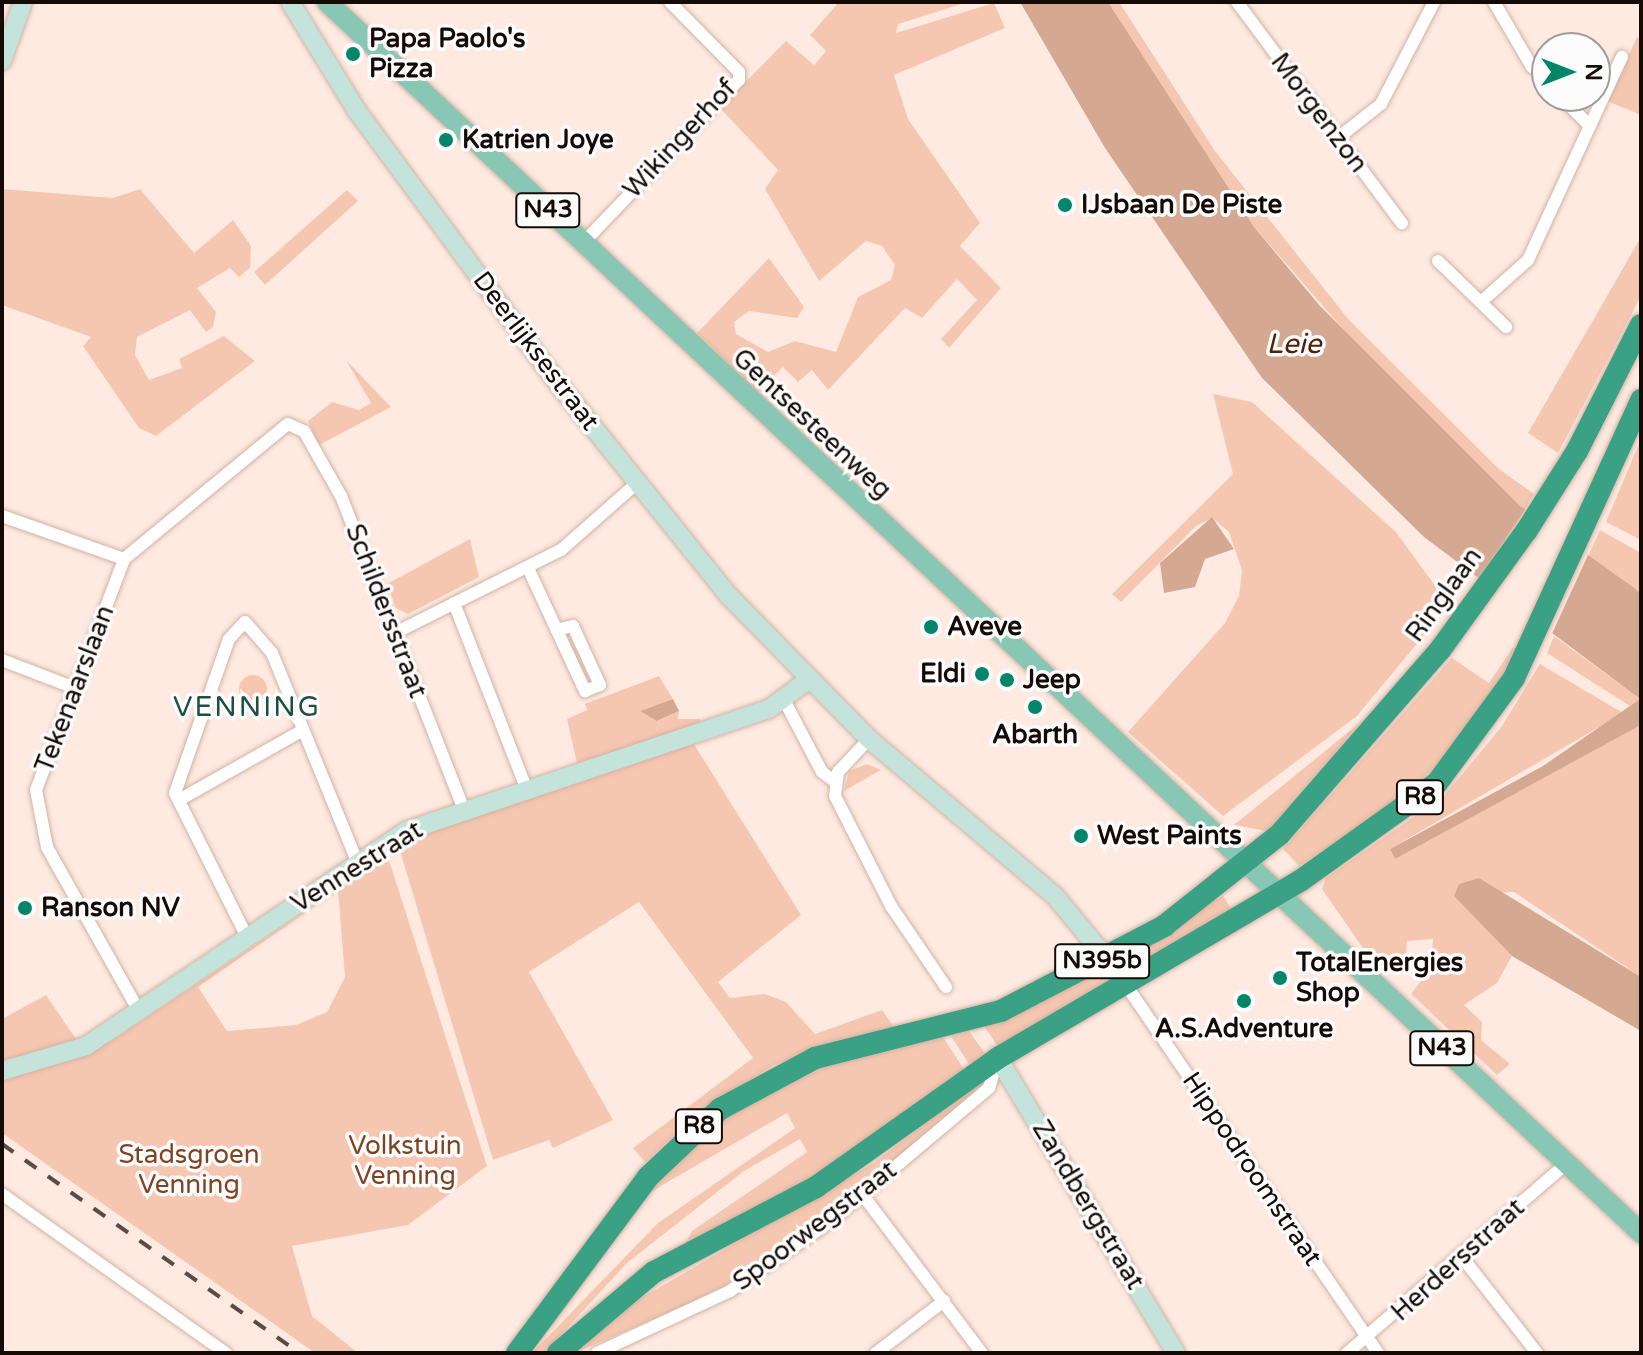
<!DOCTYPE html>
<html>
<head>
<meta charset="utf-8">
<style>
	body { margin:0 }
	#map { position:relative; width:1643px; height:1355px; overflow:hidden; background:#feeae1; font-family:"Varela Round",sans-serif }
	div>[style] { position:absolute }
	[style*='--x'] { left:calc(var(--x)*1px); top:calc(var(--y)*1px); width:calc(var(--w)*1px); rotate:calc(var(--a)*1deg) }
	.green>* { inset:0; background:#f6c7b0 }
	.round { border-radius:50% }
	.water>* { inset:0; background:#d5a891 }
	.pier>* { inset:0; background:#feeae1 }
	.roads { filter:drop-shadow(0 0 2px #d2b3a4) drop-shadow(0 0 2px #d2b3a4) }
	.street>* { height:12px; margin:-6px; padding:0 6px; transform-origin:6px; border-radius:6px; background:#fff }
	.secondary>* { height:18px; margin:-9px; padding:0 9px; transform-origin:9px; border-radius:9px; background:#c4e3da }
	.primary>* { height:20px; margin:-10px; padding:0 10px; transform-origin:10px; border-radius:10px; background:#89c7b5 }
	.highway>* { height:22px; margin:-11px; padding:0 11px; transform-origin:11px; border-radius:11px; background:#3ba184 }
	.rail>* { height:4px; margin-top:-2px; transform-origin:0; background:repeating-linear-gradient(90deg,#594c46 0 14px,transparent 0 28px) }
	.dots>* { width:22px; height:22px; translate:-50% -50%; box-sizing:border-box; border:4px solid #fcfcfc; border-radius:50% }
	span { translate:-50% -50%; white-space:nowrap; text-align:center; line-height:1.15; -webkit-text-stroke:7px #fcfcfc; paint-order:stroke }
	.shield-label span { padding:2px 6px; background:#fcfcfc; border:2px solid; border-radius:6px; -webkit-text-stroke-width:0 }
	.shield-label { font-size:24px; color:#150b06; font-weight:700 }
	.poi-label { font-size:26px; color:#150b06; font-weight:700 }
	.left { translate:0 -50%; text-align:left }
	.right { translate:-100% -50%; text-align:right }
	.street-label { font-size:26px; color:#150b06 }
	.park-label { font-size:26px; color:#7e4323 }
	.water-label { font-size:28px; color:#4c2107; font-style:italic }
	.neighbourhood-label { font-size:28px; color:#1e5041; letter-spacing:2px }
	.frame { position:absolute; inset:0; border:4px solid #150b06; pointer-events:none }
	.north { position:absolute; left:1531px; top:32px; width:80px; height:80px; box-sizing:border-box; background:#fcfcfc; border:2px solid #a09c9a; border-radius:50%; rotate:90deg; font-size:22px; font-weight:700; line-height:32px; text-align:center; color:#150b06 }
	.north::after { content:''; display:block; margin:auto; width:28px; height:36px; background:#02866a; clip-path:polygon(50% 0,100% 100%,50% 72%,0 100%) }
</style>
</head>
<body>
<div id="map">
	<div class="green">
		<div style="clip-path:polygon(839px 2px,968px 2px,898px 24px,896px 33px,994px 3px,1005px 28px,894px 75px,908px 119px,980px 223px,960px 246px,1001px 288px,949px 348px,941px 339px,977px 300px,957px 279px,922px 318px,905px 308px,828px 390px,812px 370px,798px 382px,783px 367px,758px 392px,697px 333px,769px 258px,804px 307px,797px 318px,749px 311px,734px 322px,736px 334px,768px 352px,795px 341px,836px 352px,858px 297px,891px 280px,895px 265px,882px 246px,866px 241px,819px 281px,765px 189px,778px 170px,720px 108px,786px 41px,814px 65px,826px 51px,810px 35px)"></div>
		<div style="clip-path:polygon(1108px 2px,1119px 2px,1215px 151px,1349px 320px,1499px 469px,1534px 494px,1524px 510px,1378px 369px,1254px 227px)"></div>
		<div style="clip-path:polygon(1637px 37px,1641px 39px,1641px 115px,1607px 101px)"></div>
		<div style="clip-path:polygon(2px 189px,113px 198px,140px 189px,194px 253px,233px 220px,251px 246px,250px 268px,239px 277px,230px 268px,197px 288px,216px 312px,213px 327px,206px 332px,190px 310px,137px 337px,135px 355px,149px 380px,182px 368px,179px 359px,224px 336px,255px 361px,156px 436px,139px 428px,83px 346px,91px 337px,2px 305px)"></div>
		<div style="clip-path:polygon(347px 190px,358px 201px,265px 285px,254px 272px)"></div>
		<div style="clip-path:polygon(1641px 237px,1641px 296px,1558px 453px,1528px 433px)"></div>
		<div style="clip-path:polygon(346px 360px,391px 407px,319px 445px,308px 421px,332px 402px,359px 410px,371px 403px)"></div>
		<div style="clip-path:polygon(1213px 394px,1252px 402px,1396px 532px,1439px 591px,1425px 634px,1357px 716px,1223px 816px,1128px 732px,1225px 623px,1239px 596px,1242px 570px,1229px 532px,1212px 518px,1196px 526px,1121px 602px,1112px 594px,1233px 474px)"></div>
		<div style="clip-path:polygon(1641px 439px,1641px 540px,1606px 522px)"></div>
		<div style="clip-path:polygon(1600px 530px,1641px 553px,1641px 593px,1587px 559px)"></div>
		<div style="clip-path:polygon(470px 539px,479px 577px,408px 614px,396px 608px,387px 584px)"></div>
		<div style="clip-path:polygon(1554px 636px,1640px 699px,1633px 708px,1547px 653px)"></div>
		<div style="clip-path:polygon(1435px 637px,1267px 831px,1234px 825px,1362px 721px)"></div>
		<div style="clip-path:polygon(1513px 647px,1518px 649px,1489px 702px,1442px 761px,1388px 809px,1299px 866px,1283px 849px,1452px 658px,1489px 683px)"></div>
		<div style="clip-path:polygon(1540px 664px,1623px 713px,1390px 849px,1395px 859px,1639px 726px,1641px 977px,1514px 892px,1454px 895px,1512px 956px,1497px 983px,1464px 1005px,1482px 1022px,1481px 1040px,1510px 1064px,1497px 1075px,1411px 994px,1431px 968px,1433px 939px,1407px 941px,1406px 955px,1369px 957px,1322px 889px,1326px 878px,1444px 796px,1502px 726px)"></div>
		<div class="round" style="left:239px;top:675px;width:28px;height:28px"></div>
		<div style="clip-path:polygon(659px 676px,673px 699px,640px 711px,658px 721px,679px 711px,678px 719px,700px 719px,700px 725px,577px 763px,567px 719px,587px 710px,585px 704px)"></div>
		<div style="clip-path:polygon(692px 741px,801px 915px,718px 982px,730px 998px,765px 994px,786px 1002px,815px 1034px,882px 1010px,894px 1027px,773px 1065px,703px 1110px,645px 1162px,633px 1148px,753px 1058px,639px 902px,529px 972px,613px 1120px,553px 1148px,549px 1140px,493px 1160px,397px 841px)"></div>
		<div style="clip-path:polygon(867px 764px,881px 770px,844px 791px,849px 771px)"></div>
		<div style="clip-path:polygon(evenodd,388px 857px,487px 1166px,408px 1225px,292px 1246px,312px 1316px,358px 1353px,315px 1353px,2px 1133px,2px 1077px,111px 1041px,388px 857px,338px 890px,345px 977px,327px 1012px,296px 1025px,227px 1031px,198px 987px,338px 890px)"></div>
		<div style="clip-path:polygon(1223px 896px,1231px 908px,999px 1048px,984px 1026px)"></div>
		<div style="clip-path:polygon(46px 995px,78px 1042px,2px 1061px,2px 1019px)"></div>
		<div style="clip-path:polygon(969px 1031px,987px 1056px,971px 1067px,951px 1036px)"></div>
		<div style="clip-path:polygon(943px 1037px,965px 1071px,806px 1183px,685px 1244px,692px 1231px,807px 1152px,800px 1139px,744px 1171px,627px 1263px,544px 1353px,532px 1353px,658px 1223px,795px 1128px,787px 1113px,647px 1194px,726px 1118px,824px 1067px)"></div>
		<div style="clip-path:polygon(975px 1085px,979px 1090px,816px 1225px,718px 1291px,575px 1353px,636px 1301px,874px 1163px)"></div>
	</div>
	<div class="water">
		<div style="clip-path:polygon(1020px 2px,1108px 2px,1254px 227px,1320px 306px,1520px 506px,1641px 593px,1641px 725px,1395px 859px,1390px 849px,1543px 766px,1640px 699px,1424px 537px,1262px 378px,1105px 148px)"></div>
		<div style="clip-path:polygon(1212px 517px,1234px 549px,1205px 559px,1195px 587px,1164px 593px,1160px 563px)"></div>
		<div style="clip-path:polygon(673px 699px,679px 711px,657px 721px,640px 711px)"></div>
		<div style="clip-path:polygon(1479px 878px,1641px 977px,1641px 1031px,1512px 956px,1454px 896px,1459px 884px)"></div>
	</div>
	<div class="pier">
		<div style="clip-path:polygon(1527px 507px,1588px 555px,1550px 638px,1477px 581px)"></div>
	</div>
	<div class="roads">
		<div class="street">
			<div style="--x:1237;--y:2;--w:276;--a:53.3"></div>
			<div style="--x:1494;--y:2;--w:75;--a:59.7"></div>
			<div style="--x:1532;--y:67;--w:17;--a:25"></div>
			<div style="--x:1560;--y:96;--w:42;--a:45"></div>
			<div style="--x:1338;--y:138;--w:55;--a:-38.3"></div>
			<div style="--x:1381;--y:104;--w:115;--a:-62.5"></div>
			<div style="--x:583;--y:243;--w:226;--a:-46.3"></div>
			<div style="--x:739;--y:80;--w:8;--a:-90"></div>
			<div style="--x:739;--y:72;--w:98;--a:-134.6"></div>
			<div style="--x:1438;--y:261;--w:95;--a:44.1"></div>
			<div style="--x:1481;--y:302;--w:63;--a:-41.8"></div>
			<div style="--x:1528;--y:260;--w:224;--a:-65.2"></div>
			<div style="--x:2;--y:516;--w:129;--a:19.4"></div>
			<div style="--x:528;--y:568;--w:136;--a:65.1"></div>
			<div style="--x:585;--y:691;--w:16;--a:-22"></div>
			<div style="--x:600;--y:685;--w:65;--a:-114.6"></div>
			<div style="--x:573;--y:626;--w:17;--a:167"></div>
			<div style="--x:454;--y:603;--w:199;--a:68.7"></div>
			<div style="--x:395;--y:633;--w:186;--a:-26.6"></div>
			<div style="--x:561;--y:550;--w:101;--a:-41.4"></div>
			<div style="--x:2;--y:660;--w:80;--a:21.1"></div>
			<div style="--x:784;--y:700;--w:81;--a:62.2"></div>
			<div style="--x:822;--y:772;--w:15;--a:37"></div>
			<div style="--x:869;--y:739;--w:45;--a:133.2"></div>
			<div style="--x:838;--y:772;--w:24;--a:97"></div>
			<div style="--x:835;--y:796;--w:123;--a:63"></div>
			<div style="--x:891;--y:906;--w:98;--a:55.8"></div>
			<div style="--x:179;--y:800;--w:142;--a:-29.4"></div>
			<div style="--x:247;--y:937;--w:161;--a:-116.6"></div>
			<div style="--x:175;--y:793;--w:163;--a:-70.7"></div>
			<div style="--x:229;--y:639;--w:23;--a:-47"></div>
			<div style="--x:245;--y:622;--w:41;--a:48.9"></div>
			<div style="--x:272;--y:653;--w:225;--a:67.8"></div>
			<div style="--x:1126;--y:985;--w:446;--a:55.6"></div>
			<div style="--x:140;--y:1013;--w:190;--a:-119.3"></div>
			<div style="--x:47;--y:847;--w:58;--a:-100.9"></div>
			<div style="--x:36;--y:790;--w:247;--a:-69.1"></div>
			<div style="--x:124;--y:559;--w:212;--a:-39.5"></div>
			<div style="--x:288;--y:424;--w:17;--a:24"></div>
			<div style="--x:304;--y:431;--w:75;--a:60.4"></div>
			<div style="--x:341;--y:496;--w:335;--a:68.6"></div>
			<div style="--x:2;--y:1194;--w:275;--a:35.4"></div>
			<div style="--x:862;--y:1194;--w:199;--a:53"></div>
			<div style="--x:1462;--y:1257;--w:122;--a:52"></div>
			<div style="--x:597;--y:1353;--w:147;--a:-25"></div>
			<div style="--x:730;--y:1291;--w:123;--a:-34.7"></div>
			<div style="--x:831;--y:1221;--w:207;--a:-40.1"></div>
			<div style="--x:989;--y:1088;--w:28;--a:-73"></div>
			<div style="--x:876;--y:1353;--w:86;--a:-37.4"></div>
			<div style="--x:1347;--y:1353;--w:289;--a:-40.8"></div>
		</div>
		<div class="secondary">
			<div style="--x:290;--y:2;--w:128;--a:58.4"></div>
			<div style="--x:357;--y:111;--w:342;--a:53.6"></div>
			<div style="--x:560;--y:386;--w:270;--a:51.2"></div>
			<div style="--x:729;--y:596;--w:200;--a:45.6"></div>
			<div style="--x:869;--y:739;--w:243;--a:40.2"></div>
			<div style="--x:1055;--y:896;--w:82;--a:50.5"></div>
			<div style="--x:2;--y:61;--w:63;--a:-70.4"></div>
			<div style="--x:998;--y:1058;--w:345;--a:58.9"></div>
			<div style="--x:2;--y:1071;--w:88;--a:-16.6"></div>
			<div style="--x:86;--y:1046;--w:386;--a:-33.9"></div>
			<div style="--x:406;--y:831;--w:383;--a:-18.6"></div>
			<div style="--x:769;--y:709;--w:47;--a:-36.4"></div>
		</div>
		<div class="primary">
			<div style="--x:327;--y:2;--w:1801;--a:43.13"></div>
		</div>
		<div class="highway">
			<div style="--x:517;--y:1353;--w:219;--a:-53.3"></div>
			<div style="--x:648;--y:1177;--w:99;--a:-43.4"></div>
			<div style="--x:720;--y:1109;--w:108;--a:-28.2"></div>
			<div style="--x:815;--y:1058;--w:192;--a:-14.2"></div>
			<div style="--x:1001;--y:1011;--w:184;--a:-27.5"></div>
			<div style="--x:1164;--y:926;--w:147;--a:-38.4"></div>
			<div style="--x:1279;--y:835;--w:245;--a:-49"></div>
			<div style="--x:1440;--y:650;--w:148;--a:-54.1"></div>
			<div style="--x:1527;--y:530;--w:93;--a:-57.7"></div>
			<div style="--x:1577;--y:451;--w:141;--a:-63.1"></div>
			<div style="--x:558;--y:1353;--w:126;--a:-40.2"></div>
			<div style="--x:654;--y:1272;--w:183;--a:-27.7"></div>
			<div style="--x:816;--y:1187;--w:223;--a:-35.3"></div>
			<div style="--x:998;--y:1058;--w:350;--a:-30.4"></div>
			<div style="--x:1300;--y:881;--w:168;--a:-35.6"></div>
			<div style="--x:1437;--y:783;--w:130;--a:-53.7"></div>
			<div style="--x:1514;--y:678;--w:306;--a:-65.4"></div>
		</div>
	</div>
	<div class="rail">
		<div style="--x:2;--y:1144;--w:363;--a:35.1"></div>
	</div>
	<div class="dots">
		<div style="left:353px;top:54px;background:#02866a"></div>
		<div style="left:446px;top:140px;background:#02866a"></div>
		<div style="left:1065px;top:205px;background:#02866a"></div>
		<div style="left:931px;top:627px;background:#02866a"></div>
		<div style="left:982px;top:674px;background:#02866a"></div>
		<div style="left:1007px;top:680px;background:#02866a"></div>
		<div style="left:1035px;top:707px;background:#02866a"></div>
		<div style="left:1081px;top:836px;background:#02866a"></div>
		<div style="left:25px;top:908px;background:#02866a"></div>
		<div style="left:1280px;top:978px;background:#02866a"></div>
		<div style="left:1244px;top:1001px;background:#02866a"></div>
	</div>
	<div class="shield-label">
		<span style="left:548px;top:210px">N43</span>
		<span style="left:1420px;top:797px">R8</span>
		<span style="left:1102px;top:961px">N395b</span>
		<span style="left:1442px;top:1048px">N43</span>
		<span style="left:699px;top:1126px">R8</span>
	</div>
	<div class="poi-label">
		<span class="left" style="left:369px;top:54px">Papa Paolo's<br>Pizza</span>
		<span class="left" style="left:462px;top:140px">Katrien Joye</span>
		<span class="left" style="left:1081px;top:205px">IJsbaan De Piste</span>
		<span class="left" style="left:947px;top:627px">Aveve</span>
		<span class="right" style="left:966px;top:674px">Eldi</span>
		<span class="left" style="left:1023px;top:680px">Jeep</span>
		<span style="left:1035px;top:735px">Abarth</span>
		<span class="left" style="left:1097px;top:836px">West Paints</span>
		<span class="left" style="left:41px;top:908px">Ranson NV</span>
		<span class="left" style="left:1296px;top:978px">TotalEnergies<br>Shop</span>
		<span style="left:1244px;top:1029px">A.S.Adventure</span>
	</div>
	<div class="street-label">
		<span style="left:1319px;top:113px;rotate:53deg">Morgenzon</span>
		<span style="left:680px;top:139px;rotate:-47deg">Wikingerhof</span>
		<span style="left:536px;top:351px;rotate:53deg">Deerlijksestraat</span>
		<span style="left:812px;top:424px;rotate:43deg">Gentsesteenweg</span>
		<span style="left:1444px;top:595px;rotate:-54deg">Ringlaan</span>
		<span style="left:386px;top:611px;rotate:69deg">Schildersstraat</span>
		<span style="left:75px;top:689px;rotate:-69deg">Tekenaarslaan</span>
		<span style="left:357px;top:867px;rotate:-32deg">Vennestraat</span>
		<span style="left:1252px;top:1169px;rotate:56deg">Hippodroomstraat</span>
		<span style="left:1088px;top:1205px;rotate:59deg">Zandbergstraat</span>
		<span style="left:815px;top:1226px;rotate:-37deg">Spoorwegstraat</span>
		<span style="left:1458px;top:1260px;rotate:-42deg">Herdersstraat</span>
	</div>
	<div class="park-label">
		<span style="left:405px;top:1161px">Volkstuin<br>Venning</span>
		<span style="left:189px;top:1170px">Stadsgroen<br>Venning</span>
	</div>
	<div class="water-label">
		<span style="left:1294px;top:344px">Leie</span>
	</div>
	<div class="neighbourhood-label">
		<span style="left:247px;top:707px">VENNING</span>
	</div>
	<div class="frame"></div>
	<div class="north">N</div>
</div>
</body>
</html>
